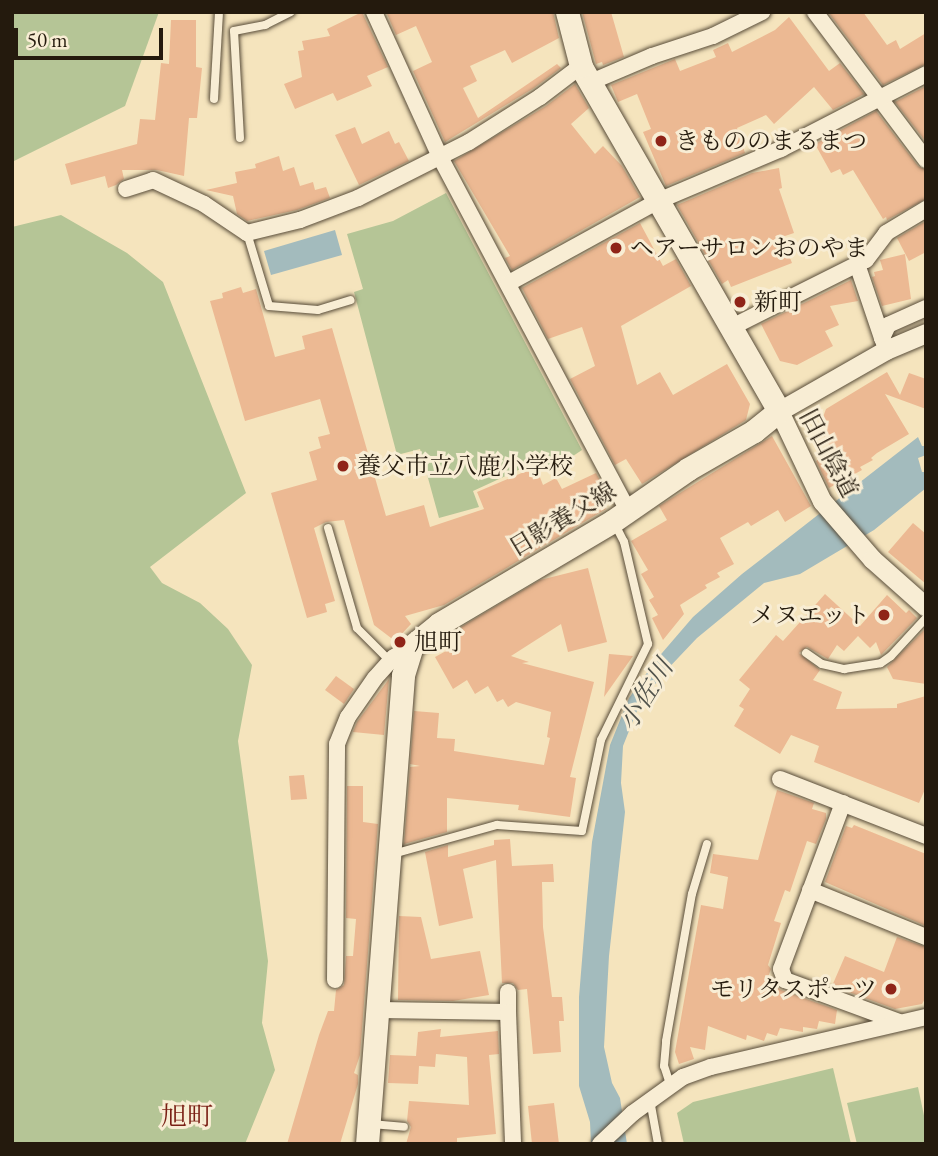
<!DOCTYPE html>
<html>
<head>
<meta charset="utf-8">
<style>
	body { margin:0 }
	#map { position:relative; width:938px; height:1156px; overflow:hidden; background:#f5e4bd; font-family:"EB Garamond","Noto Serif JP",serif }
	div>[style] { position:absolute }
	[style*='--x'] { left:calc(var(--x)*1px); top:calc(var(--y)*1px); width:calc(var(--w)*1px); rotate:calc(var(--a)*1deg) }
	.green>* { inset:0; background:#b5c596 }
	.water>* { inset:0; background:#a3bbbd }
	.building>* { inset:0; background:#ecb993 }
	.roads { filter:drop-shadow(0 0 2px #584c39) drop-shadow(0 0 2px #584c39) }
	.service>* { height:8px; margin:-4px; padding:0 4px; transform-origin:4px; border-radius:4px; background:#f8edd4 }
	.minor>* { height:16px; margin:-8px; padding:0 8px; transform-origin:8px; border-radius:8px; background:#f8edd4 }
	.tertiary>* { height:19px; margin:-9.5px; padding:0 9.5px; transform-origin:9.5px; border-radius:9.5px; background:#f8edd4 }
	.secondary>* { height:23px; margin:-11.5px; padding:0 11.5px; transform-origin:11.5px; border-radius:11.5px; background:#f8edd4 }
	.dots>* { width:19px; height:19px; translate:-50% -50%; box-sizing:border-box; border:4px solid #f8edd4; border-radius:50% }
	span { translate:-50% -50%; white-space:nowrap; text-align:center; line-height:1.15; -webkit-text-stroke:6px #f8edd4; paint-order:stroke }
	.poi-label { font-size:24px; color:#241a0d }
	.left { translate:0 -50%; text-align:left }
	.right { translate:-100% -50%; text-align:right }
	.street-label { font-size:24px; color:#241a0d }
	.water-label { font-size:26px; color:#50524b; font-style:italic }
	.neighbourhood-label { font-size:26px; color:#7a1f14 }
	.frame { position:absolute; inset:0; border:14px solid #241a0d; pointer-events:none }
	.scale { position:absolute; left:14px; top:28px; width:149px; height:32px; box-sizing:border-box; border:4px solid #241a0d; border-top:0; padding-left:9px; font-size:21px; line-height:24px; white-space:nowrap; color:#241a0d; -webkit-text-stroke:5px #f8edd4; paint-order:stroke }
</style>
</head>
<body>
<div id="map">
	<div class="green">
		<div style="clip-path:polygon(12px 12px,159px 12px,125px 106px,12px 162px)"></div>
		<div style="clip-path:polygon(446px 193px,582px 450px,549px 472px,538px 461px,473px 491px,479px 507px,439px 518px,420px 449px,397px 455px,354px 292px,363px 289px,347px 234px,393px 221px)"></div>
		<div style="clip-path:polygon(61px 215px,127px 253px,163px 282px,246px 493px,150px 567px,162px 583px,200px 603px,228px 629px,252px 665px,238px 741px,268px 961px,262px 1023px,275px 1070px,245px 1144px,12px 1144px,12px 227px)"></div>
		<div style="clip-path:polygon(833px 1068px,851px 1144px,684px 1144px,677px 1113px,693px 1102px)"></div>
		<div style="clip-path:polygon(918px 1087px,926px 1125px,926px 1144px,857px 1144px,847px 1103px)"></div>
	</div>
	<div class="water">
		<div style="clip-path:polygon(335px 230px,342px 255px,271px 275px,264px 251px)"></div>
		<div style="clip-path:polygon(918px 437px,922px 446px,926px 446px,926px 455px,918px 458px,922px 472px,926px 472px,926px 488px,874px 530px,800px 574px,764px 583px,697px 638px,660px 677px,637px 711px,623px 746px,621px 783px,625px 812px,609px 956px,604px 1047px,612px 1083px,620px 1098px,627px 1144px,591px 1144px,590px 1122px,579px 1086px,579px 997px,587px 899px,592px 842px,610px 745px,629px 698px,656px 660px,693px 617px,742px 574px)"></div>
	</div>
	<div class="building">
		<div style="clip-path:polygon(362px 12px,388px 67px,367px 76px,372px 86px,337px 101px,333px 93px,295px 109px,284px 84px,302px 77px,298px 51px,304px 50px,302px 41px,330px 36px,327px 29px)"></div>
		<div style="clip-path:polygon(391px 12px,553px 12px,559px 38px,512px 63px,505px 50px,470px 66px,477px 81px,463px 88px,478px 118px,557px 64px,561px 68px,534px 88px,445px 142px,413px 71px,432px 62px,416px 26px,396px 35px,387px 14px)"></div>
		<div style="clip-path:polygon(582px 12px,611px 12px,624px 57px,603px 65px,602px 62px,596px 64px)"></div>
		<div style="clip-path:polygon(828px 12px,863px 12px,887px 45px,896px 40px,900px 49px,926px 33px,926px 64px,883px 85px)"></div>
		<div style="clip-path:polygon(789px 17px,829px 71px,840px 63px,864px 94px,833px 110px,814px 87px,774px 124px,766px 115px,737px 128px,745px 153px,666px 186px,643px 132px,651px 129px,637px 94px,618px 102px,611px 85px,675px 59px,680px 71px,716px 57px,713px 50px,728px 43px,732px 52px,775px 30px)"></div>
		<div style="clip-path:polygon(171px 20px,196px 20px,196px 67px,202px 68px,197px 118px,189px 118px,184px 176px,157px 170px,122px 170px,124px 179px,116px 185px,108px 188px,105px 176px,71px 185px,65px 164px,137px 144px,140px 119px,155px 120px,161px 63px,169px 64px)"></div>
		<div style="clip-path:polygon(575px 84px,589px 108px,571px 124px,595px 154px,603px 146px,622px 166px,640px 197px,512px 270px,505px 258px,510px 256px,454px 161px,546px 106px)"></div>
		<div style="clip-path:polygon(926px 86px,926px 142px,895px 102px)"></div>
		<div style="clip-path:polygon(876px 111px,918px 166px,926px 170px,926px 199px,887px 220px,886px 217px,883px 219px,853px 170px,843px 175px,840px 169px,831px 173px,815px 144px)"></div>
		<div style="clip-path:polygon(355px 127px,362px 144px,389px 131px,395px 144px,399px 142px,409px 161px,359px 185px,335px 135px)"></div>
		<div style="clip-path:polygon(279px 156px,283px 171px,294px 167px,300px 186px,313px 182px,315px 190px,326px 187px,330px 198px,297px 210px,247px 221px,237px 214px,233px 196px,206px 190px,237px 183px,235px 172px,256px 168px,255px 164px)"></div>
		<div style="clip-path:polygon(779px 168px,782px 188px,779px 189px,794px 233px,782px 237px,792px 263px,731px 287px,728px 280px,722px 284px,677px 205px,752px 173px)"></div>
		<div style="clip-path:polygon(926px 221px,926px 252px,909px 261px,897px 238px)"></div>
		<div style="clip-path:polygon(640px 223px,663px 266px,676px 259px,691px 286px,621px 326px,637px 385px,660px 372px,673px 395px,727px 364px,750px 404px,746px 420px,642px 484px,626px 459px,615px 465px,570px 379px,595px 366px,582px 327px,548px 339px,522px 288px)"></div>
		<div style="clip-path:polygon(905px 254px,911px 299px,882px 306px,872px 277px,875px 276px,874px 272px,883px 270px,880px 260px)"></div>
		<div style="clip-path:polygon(851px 280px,858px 301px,830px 306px,839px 325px,825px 331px,833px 346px,797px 365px,780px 361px,761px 324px)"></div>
		<div style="clip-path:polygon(241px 287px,243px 293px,256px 289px,275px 357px,305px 349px,302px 336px,332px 328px,386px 516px,424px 505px,430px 527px,484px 509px,477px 492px,536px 467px,543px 485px,556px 478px,562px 489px,596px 473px,607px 493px,600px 497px,606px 509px,444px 605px,405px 616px,411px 624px,395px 641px,374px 625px,344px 520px,326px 522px,314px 528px,335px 601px,325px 604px,327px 612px,307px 618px,271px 493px,317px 480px,309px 452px,321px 448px,318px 437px,330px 434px,320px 399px,245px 421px,210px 301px,223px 298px,222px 293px)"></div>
		<div style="clip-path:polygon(887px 372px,900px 395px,909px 373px,926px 379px,926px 409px,885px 394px,909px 434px,877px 453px,871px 458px,873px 460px,860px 467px,862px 470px,829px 488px,816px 461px,833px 451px,819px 428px,826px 409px)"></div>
		<div style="clip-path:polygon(772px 436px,811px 506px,785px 522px,778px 510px,751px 526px,748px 522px,720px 538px,734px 564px,717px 573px,720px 577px,705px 585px,707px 588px,680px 605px,684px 614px,663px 640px,652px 618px,658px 615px,649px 600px,654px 597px,641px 574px,648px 570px,631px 541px,667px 520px,659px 506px)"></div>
		<div style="clip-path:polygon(913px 523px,926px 534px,926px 584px,888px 552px)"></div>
		<div style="clip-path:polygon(588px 568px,607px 642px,568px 652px,561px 624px,511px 656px,529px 662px,522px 663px,594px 682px,570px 777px,576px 778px,570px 817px,518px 810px,519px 805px,447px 798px,447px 832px,404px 844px,410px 767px,420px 766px,410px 764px,414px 711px,439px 713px,437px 738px,455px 739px,454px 751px,544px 765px,550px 738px,547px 737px,551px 712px,516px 702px,508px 707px,503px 699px,497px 702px,488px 686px,475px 694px,467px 680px,453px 689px,435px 657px,446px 651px,443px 646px,465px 633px,461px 627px,540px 580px)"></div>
		<div style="clip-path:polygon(825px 594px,860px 626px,887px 595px,906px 613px,909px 610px,917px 618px,881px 655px,876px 642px,870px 648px,858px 636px,844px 651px,837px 645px,828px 659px,807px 647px,799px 653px,820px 670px,813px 680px,842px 692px,836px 709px,897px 708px,897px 704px,926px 696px,926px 787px,919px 803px,814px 762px,819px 746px,791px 735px,780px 754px,734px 726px,744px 709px,739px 706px,750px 689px,739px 680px,776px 635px,783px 641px)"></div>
		<div style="clip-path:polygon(926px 628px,926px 684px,893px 679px,887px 667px)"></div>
		<div style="clip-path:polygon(609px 654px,633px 656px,604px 697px)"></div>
		<div style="clip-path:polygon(336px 676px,354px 689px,344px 704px,325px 690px)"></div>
		<div style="clip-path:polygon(389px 679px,384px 735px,353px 732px,357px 722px)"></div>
		<div style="clip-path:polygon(304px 775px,307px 799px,291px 800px,289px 776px)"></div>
		<div style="clip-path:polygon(347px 786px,363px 786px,363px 822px,378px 824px,360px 1055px,354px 1073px,358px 1075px,358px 1084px,340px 1144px,287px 1144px,319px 1035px,328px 1011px,334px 1011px,336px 990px,344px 985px,346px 956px,353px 956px,356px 919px,346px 918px)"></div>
		<div style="clip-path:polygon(777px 790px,814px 803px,812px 809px,826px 813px,826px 819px,816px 844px,807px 841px,790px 892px,785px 890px,774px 921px,781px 923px,768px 965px,771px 969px,767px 980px,781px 990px,837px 1010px,835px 1024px,819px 1021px,817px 1029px,803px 1027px,803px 1032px,780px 1028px,777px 1036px,767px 1033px,764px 1041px,747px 1035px,746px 1040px,708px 1026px,705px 1050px,690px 1047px,694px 1059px,679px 1064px,675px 1052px,701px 905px,723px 909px,728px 877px,710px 873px,713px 854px,758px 860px)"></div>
		<div style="clip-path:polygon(854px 825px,926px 854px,926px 926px,825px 882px,846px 826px,852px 828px)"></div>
		<div style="clip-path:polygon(510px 839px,512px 866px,553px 864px,554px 882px,542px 882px,543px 927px,552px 997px,562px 997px,564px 1021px,559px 1021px,561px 1052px,533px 1054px,527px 989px,518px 990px,513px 983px,502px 983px,496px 860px,463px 869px,473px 918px,439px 926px,425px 852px,448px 845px,448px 857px,494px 845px,494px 840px)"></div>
		<div style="clip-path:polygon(399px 916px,421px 917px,431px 959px,480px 951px,489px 995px,453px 1001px,398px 1000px)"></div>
		<div style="clip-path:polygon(897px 937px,926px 947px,926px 997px,922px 1004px,895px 1009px,832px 986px,845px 956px,884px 972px)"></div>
		<div style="clip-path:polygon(441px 1029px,440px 1037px,498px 1031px,499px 1054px,489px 1055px,496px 1134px,457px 1138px,457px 1144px,406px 1144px,411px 1127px,407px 1121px,409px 1101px,469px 1105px,467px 1057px,436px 1054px,435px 1067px,419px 1066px,418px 1084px,388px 1083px,390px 1055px,416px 1056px,418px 1032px)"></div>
		<div style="clip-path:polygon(554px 1103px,559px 1144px,532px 1144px,528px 1106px)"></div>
	</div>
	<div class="roads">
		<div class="service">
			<div style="--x:214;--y:99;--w:87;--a:-86.7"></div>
			<div style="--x:240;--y:138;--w:107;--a:-93.2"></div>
			<div style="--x:234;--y:31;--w:32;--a:-11"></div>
			<div style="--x:265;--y:25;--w:29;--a:-27"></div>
			<div style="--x:247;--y:233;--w:76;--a:73.2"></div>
			<div style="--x:269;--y:306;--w:49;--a:4.7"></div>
			<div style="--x:318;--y:310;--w:34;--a:-17"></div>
			<div style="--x:328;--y:528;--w:104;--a:73.8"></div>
			<div style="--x:357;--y:628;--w:47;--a:45"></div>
			<div style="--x:806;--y:653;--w:19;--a:35"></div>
			<div style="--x:822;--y:664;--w:23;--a:13"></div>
			<div style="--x:844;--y:669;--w:37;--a:-9"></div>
			<div style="--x:881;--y:663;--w:12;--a:-35"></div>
			<div style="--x:891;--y:656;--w:52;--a:-47.4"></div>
			<div style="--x:393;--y:854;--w:108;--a:-15.6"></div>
			<div style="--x:497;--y:825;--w:85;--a:4"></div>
			<div style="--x:582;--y:831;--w:93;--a:-78.2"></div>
			<div style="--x:601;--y:740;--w:107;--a:-63.9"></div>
			<div style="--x:648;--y:644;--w:105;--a:-103.2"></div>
			<div style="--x:624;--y:542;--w:20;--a:-117"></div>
			<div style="--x:670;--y:1084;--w:19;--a:-108"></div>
			<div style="--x:664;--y:1066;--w:25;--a:-85"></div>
			<div style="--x:666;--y:1041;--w:149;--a:-80"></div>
			<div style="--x:692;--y:894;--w:52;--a:-73.3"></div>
			<div style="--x:650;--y:1100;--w:45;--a:79.7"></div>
			<div style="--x:372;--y:1124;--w:32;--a:5"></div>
		</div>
		<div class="minor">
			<div style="--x:374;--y:12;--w:159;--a:65.5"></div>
			<div style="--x:440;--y:157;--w:401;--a:62"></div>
			<div style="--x:815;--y:12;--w:185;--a:53.1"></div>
			<div style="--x:591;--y:82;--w:66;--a:-23.1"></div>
			<div style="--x:652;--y:56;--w:64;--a:-18.2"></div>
			<div style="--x:713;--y:36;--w:55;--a:-26.1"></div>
			<div style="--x:126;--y:189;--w:28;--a:-18"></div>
			<div style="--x:153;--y:180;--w:56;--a:25.2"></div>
			<div style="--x:204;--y:204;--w:52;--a:34"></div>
			<div style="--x:247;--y:233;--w:55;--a:-13.8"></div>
			<div style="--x:300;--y:220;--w:62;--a:-20.8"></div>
			<div style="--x:358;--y:198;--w:124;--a:-26.8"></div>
			<div style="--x:469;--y:142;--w:84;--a:-32.4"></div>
			<div style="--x:540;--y:97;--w:51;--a:-37.1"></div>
			<div style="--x:857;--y:264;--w:78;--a:71.3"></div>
			<div style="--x:509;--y:283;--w:170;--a:-28.8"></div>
			<div style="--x:658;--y:201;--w:134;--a:-22.9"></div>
			<div style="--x:781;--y:149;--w:163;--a:-27.3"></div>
			<div style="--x:730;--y:328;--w:152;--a:-26.6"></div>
			<div style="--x:866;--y:260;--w:34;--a:-53"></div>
			<div style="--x:886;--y:233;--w:47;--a:-31"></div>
			<div style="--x:884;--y:343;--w:5;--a:-112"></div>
			<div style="--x:882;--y:338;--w:14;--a:-65"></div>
			<div style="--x:888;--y:325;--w:42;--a:-24.1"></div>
			<div style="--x:780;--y:779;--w:157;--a:21.3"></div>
			<div style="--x:843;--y:803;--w:177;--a:110.5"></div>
			<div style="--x:781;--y:969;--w:12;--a:70"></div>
			<div style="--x:785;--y:980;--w:121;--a:20.2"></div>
			<div style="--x:810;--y:890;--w:125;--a:22.1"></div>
			<div style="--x:335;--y:980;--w:236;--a:-89.5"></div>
			<div style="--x:337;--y:744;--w:29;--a:-68"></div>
			<div style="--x:348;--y:717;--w:47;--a:-55.3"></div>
			<div style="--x:375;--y:678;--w:28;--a:-48"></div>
			<div style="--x:394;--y:657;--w:21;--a:-31"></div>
			<div style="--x:508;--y:992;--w:20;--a:90"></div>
			<div style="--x:380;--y:1010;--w:128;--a:0.9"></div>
			<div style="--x:508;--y:1012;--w:132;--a:87.8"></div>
			<div style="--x:600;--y:1144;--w:45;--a:-43.2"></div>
			<div style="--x:633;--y:1113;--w:62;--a:-35.8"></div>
			<div style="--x:683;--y:1077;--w:30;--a:-20"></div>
			<div style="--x:711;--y:1067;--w:221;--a:-13.1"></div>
		</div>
		<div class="tertiary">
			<div style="--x:926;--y:333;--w:43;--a:157"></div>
			<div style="--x:886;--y:350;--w:123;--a:150.3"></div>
			<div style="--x:779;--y:411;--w:100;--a:64.5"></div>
			<div style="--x:822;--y:501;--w:77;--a:49.2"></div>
			<div style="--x:872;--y:559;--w:72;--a:41.6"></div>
		</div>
		<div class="secondary">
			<div style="--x:367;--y:1144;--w:470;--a:-85.6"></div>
			<div style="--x:403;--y:675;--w:30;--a:-73"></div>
			<div style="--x:412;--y:646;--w:35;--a:-39"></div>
			<div style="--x:439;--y:624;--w:202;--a:-30.6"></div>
			<div style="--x:613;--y:521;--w:91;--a:-34.7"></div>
			<div style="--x:688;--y:469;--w:76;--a:-29.9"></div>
			<div style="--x:754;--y:431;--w:32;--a:-39"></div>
			<div style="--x:779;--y:411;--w:398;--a:-119.9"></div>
			<div style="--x:581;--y:66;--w:56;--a:-104.5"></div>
		</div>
	</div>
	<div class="dots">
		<div style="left:661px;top:141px;background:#8f2418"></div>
		<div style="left:616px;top:248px;background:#8f2418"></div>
		<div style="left:740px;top:302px;background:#8f2418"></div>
		<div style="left:343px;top:466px;background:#8f2418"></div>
		<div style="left:884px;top:615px;background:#8f2418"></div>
		<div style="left:400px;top:642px;background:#8f2418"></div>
		<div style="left:891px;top:989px;background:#8f2418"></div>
	</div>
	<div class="poi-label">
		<span class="left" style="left:675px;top:141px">きもののまるまつ</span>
		<span class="left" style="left:630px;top:248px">ヘアーサロンおのやま</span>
		<span class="left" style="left:754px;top:302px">新町</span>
		<span class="left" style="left:357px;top:466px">養父市立八鹿小学校</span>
		<span class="right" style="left:870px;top:615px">メヌエット</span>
		<span class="left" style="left:414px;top:642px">旭町</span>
		<span class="right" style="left:877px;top:989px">モリタスポーツ</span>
	</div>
	<div class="street-label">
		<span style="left:829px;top:453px;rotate:62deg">旧山陰道</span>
		<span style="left:562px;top:519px;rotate:-31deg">日影養父線</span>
	</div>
	<div class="water-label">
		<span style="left:646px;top:695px;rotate:-58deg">小佐川</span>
	</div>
	<div class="neighbourhood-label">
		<span style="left:187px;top:1117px">旭町</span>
	</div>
	<div class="frame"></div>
	<div class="scale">50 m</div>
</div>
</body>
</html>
